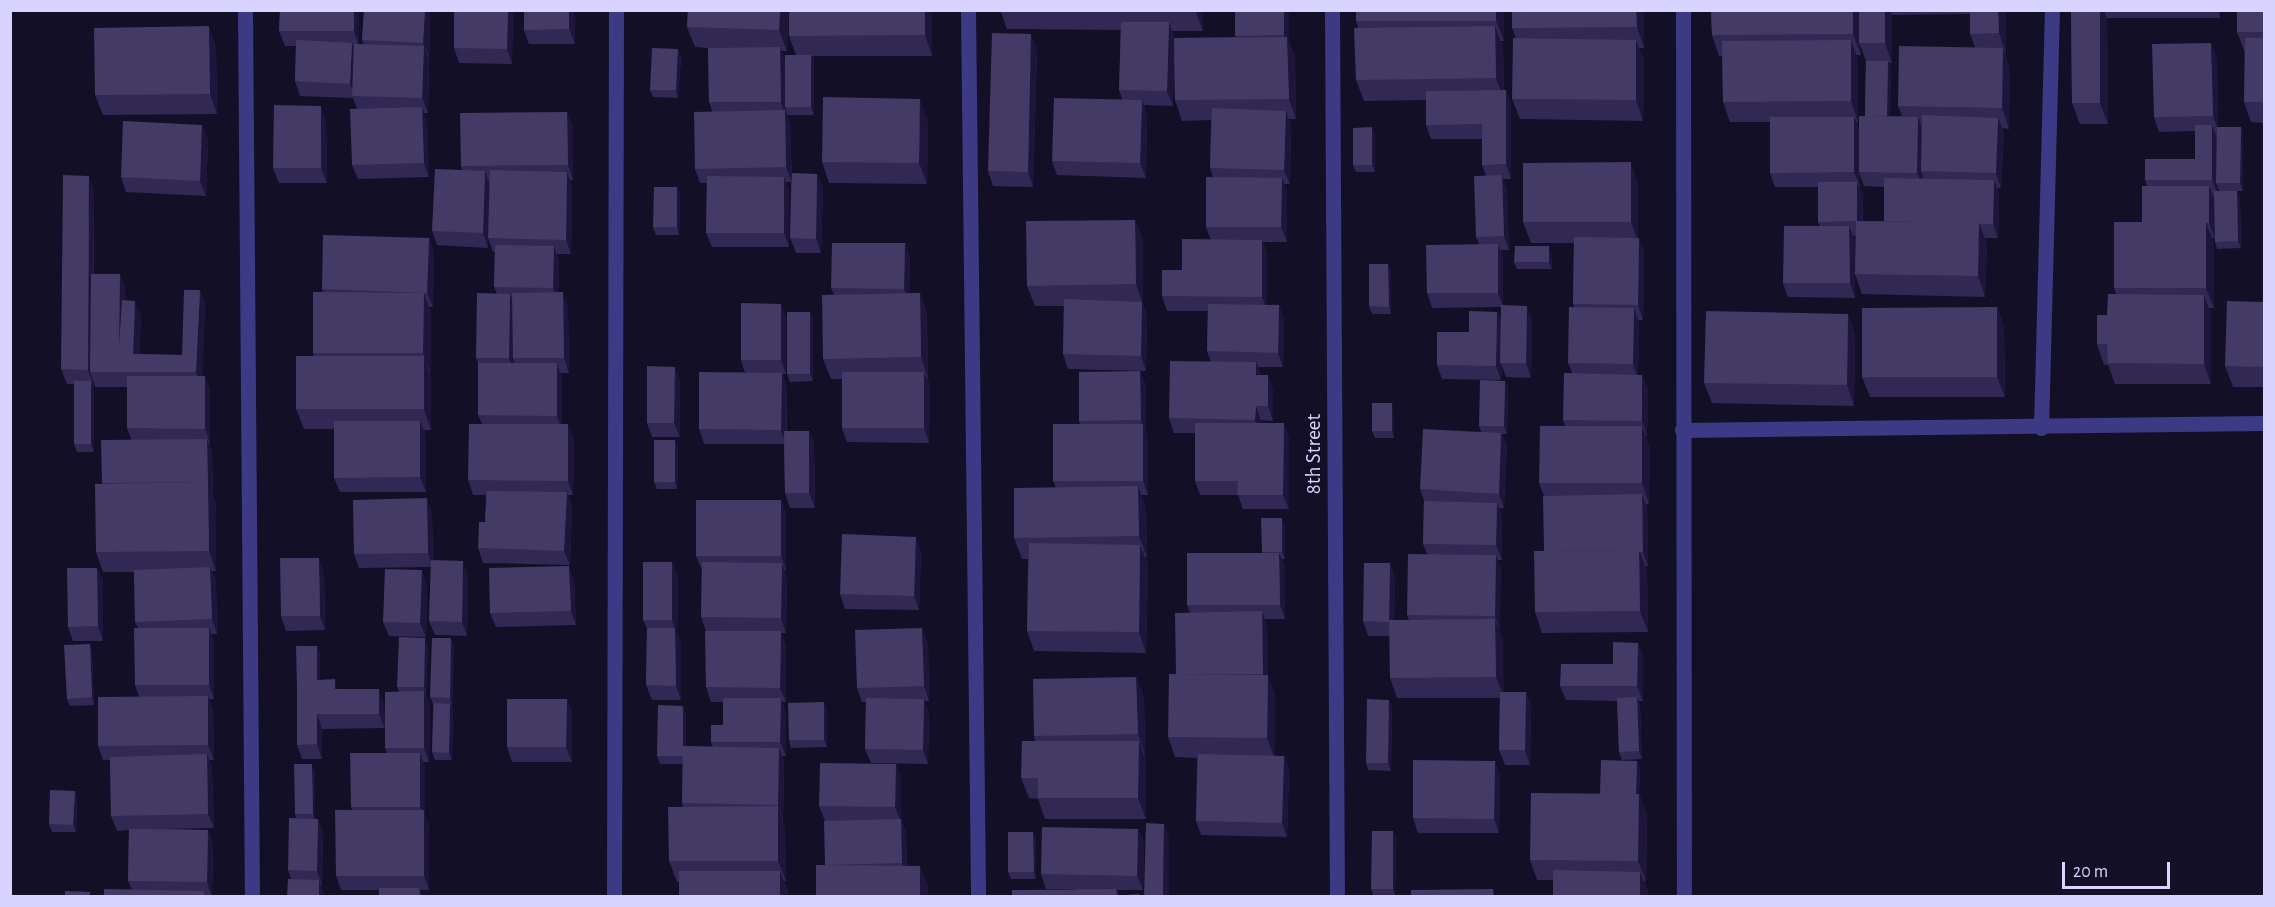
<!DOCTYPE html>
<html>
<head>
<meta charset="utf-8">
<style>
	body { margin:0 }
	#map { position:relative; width:2275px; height:907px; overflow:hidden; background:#130f26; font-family:"Alegreya Sans",sans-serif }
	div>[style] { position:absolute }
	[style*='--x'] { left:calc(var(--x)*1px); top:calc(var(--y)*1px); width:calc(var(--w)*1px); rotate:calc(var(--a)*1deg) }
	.minor>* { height:15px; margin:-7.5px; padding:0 7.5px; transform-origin:7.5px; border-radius:7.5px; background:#3d3a85 }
	.wall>* { inset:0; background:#312854 }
	.shaded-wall>* { inset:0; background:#1d163a }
	.building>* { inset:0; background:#433a66 }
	span { translate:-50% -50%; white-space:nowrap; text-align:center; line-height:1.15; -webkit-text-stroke:6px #130f26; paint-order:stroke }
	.street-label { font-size:21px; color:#d9d4ff }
	.frame { position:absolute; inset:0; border:12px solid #d9d4ff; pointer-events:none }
	.scale { position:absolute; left:2062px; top:862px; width:108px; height:27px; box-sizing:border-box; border:3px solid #d9d4ff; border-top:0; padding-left:8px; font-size:18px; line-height:21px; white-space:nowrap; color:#d9d4ff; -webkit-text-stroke:4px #130f26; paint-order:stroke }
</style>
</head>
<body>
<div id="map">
	<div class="minor">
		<div style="--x:245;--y:10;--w:886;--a:89.55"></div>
		<div style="--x:968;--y:10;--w:886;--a:89.35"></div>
		<div style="--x:1332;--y:10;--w:886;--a:89.68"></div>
		<div style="--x:1683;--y:10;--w:886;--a:89.94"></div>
		<div style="--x:2041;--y:428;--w:418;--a:-88.5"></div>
		<div style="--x:1682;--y:430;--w:582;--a:-0.69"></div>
		<div style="--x:614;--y:896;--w:886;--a:-89.87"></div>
	</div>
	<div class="wall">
		<div style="clip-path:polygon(280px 10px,359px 10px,359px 44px,364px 45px,362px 40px,364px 10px,430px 10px,429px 57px,428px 57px,429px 61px,428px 113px,423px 113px,427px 122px,429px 177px,358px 179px,352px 165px,357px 109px,353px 98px,300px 96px,295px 81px,296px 46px,285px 46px,279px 31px)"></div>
		<div style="clip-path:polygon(513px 10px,512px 64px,459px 63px,454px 48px)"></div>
		<div style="clip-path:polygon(524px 10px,574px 10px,575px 44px,529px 44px,524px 30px)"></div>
		<div style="clip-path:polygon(688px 10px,788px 10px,787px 51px,781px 51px,785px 61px,796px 55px,789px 36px,789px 10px,932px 10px,932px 56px,812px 56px,814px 62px,814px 115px,787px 115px,786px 111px,790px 125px,792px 178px,817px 174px,823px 188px,821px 253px,796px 253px,790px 238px,791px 182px,786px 182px,789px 191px,789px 247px,712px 247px,706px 233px,707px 183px,700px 183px,695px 169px,712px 111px,709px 102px,708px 48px,695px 47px,687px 27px)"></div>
		<div style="clip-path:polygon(1000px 10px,1203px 10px,1203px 31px,1172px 31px,1174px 38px,1236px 37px,1235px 10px,1289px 10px,1289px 42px,1295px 57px,1296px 119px,1289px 119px,1291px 125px,1290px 184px,1284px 184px,1287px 192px,1287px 242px,1263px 242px,1267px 254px,1267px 305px,1279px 305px,1284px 320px,1283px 367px,1258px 367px,1261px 375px,1273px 390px,1273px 421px,1261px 420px,1261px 423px,1289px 438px,1289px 509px,1243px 509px,1238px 495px,1200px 495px,1195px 481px,1195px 433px,1174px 433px,1169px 418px,1211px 362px,1207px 351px,1208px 311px,1167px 311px,1162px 296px,1182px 270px,1211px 240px,1206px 227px,1213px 177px,1210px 168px,1211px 120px,1182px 121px,1175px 100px,1174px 40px,1173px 106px,1144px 105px,1147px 114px,1146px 178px,1057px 175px,1052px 161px,1122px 99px,1119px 90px,1121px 30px,1007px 29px)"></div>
		<div style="clip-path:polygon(1504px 10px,1504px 41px,1501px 41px,1503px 47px,1504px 90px,1506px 90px,1511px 105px,1511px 179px,1503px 179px,1507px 190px,1509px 250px,1500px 250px,1503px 259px,1503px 305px,1532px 320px,1531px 378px,1506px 377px,1502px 366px,1501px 380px,1442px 379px,1437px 365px,1469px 332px,1497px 312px,1501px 323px,1501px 307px,1432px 308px,1427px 293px,1479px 244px,1476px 237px,1486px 176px,1482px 165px,1482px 139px,1431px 139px,1426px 125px,1426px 100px,1364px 101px,1356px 80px,1358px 28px,1356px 21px)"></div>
		<div style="clip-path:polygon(1512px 10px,1644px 10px,1644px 48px,1639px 48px,1644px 60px,1643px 121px,1520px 119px,1512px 99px,1516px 38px,1512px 28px)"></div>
		<div style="clip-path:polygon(evenodd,1711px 10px,2006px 10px,2006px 54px,2005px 54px,2010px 68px,2009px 129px,2002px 128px,2004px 132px,2001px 188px,1997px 188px,1999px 194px,1998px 238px,1985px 238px,1987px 244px,1985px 297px,1862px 294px,1855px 274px,1855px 298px,1788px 297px,1783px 283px,1820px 226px,1818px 222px,1818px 187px,1775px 187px,1770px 173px,1770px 122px,1730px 122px,1723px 102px,1722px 56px,1719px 56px,1712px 35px,1711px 10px,1970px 14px,1970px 34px,1975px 47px,1898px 106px,1902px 116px,1890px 116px,1891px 69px,1889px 63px,1892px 63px,1892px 15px,1970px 14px,1711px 10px,1861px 47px,1866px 61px,1865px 116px,1859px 130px,1856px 122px,1858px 122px,1858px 60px,1856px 55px,1861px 55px,1861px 47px,1711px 10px,1860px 175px,1864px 186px,1884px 187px,1884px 221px,1863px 221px,1863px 196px,1859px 186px,1860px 186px,1860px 175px,1711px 10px,1853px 236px,1856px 236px,1855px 269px,1855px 241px,1853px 236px)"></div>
		<div style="clip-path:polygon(2071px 10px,2219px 10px,2220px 18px,2107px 18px,2108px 124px,2080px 124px,2072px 103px)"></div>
		<div style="clip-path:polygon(2265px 10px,2265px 123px,2251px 122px,2244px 102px,2245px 53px,2237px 32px)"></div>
		<div style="clip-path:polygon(216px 47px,217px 114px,103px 115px,95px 95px)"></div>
		<div style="clip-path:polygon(1037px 49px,1033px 187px,993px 186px,988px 171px)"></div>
		<div style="clip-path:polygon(681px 56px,678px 98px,653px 97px,650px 90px)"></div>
		<div style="clip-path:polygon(2217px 57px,2218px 127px,2241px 127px,2243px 135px,2243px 191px,2219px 191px,2218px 187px,2218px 191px,2240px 198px,2241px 248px,2217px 249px,2215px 242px,2215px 238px,2212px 238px,2214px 243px,2214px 308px,2209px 308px,2211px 315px,2211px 384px,2115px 384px,2108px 365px,2104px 365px,2097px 344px,2116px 294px,2114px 288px,2142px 222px,2147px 186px,2145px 180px,2195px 159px,2195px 131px,2159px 132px,2154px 117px)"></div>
		<div style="clip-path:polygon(567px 112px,573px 127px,573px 180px,570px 180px,572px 186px,571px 254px,556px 254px,559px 261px,558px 292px,568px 307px,569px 373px,560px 373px,562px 378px,562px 424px,574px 439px,573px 495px,568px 495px,572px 507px,570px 565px,483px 563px,478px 548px,485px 522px,486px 495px,473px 495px,468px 480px,482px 424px,478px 415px,478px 363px,476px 358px,497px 294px,494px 287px,495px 252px,493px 252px,488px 238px,488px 248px,437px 245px,432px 231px,462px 170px,461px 166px)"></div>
		<div style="clip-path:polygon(326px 120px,327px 183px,279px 183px,273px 168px)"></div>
		<div style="clip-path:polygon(928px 120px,927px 184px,829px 183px,822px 162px)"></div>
		<div style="clip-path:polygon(1375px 135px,1375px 172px,1356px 172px,1353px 165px)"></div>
		<div style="clip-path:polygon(208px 140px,206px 196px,126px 192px,121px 177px)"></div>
		<div style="clip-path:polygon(1638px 183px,1638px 238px,1644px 252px,1643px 320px,1638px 320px,1639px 323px,1638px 375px,1642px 375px,1648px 389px,1647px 436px,1645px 436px,1650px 447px,1649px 504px,1646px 504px,1647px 509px,1648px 566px,1645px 566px,1647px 571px,1648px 632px,1542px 633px,1535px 612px,1544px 551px,1544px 496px,1539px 483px,1565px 426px,1563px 420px,1572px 373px,1568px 363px,1574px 307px,1573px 304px,1574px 243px,1531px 243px,1523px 222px)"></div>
		<div style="clip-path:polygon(94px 190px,94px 274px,120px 274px,125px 289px,125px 300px,141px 315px,139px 354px,182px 355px,200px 290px,205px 304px,202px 376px,205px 376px,210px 391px,210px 443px,209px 443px,212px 453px,213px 496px,216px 503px,216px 571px,212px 571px,216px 581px,217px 634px,211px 634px,214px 642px,214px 699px,209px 699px,213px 710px,214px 760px,209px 760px,212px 768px,214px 828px,166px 829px,208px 830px,213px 845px,212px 897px,104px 897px,132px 890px,128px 881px,129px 830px,117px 831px,111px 816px,110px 760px,103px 760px,98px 746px,139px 696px,135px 685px,138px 628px,135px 622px,134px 572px,103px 572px,96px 552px,102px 483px,131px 439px,127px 428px,127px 387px,95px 387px,93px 380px,93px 384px,94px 388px,94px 452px,77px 452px,74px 444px,74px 384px,67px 384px,61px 369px)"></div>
		<div style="clip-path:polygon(680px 194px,679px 235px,656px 235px,653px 227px)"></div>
		<div style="clip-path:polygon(1135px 220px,1143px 240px,1143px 305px,1147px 316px,1146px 371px,1068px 369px,1063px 354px,1064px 306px,1035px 306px,1027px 286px)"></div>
		<div style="clip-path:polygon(429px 238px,434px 253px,433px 307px,429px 307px,431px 313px,430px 374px,431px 377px,431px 430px,424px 430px,426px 435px,426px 492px,340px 492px,334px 478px,334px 429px,304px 429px,296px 409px,314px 356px,313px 353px,323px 292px,322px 289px)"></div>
		<div style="clip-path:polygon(905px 243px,910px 258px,909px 293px,920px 293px,927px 314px,928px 378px,927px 378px,930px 386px,929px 443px,847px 442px,842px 428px,842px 379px,831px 379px,823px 359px,834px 295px,831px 288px)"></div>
		<div style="clip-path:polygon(1551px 253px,1552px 269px,1517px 269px,1514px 262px)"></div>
		<div style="clip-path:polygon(1388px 264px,1391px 272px,1391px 314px,1372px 314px,1369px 306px)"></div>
		<div style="clip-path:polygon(2265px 302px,2265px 387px,2233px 387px,2225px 366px)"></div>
		<div style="clip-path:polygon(1997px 307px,2004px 327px,2005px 397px,1870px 397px,1862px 377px)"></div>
		<div style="clip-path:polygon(810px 312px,813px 319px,813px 381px,790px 382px,787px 374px)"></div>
		<div style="clip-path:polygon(1848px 314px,1855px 334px,1854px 406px,1712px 403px,1704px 383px)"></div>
		<div style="clip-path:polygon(786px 318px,786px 374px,782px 374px,787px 387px,787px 431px,809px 431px,814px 446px,815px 508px,790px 508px,785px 493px,784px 444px,704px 444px,699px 429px,745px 373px,741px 360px)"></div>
		<div style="clip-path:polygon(1140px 371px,1146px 386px,1146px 432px,1148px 438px,1148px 495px,1141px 495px,1146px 507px,1147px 557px,1145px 557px,1148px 565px,1146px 653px,1034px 651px,1027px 631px,1028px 559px,1022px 559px,1014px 538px,1056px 488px,1053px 481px,1080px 424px,1079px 421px)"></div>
		<div style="clip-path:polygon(680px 381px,680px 437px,652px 437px,647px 423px)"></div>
		<div style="clip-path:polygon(1505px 381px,1508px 388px,1507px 434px,1502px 434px,1507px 447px,1504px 508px,1499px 508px,1502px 517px,1502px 560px,1497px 560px,1501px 570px,1499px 631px,1503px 640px,1503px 692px,1526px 692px,1531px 706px,1530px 765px,1505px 765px,1499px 750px,1500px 698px,1397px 698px,1390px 678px,1390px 636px,1368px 636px,1363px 621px,1390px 563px,1395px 578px,1394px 620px,1409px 620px,1407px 615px,1427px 554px,1423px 544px,1424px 501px,1420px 489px,1481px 432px,1479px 426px)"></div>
		<div style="clip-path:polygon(1394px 410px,1394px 438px,1375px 438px,1372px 431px)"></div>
		<div style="clip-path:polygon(675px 440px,678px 447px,677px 489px,657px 489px,654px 482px)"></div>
		<div style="clip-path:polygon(781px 500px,786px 515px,786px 570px,784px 570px,787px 577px,786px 633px,781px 633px,786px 646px,786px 702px,782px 702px,786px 712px,786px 756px,782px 756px,784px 762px,783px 819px,782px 819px,785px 827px,786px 881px,784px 881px,788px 891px,788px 897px,679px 897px,679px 882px,677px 882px,669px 861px,683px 807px,682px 803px,683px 764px,660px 764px,657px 756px,686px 713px,686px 746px,713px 747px,711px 742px,723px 725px,723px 702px,711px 702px,706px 687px,706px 631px,701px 617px,702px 570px,696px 556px)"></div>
		<div style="clip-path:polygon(432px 513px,433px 560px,468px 576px,467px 636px,435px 635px,429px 621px,431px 567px,359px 568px,354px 554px)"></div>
		<div style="clip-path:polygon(1285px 526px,1285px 559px,1282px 559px,1285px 567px,1285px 619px,1264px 619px,1267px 626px,1268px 675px,1275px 695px,1275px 756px,1284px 756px,1289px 770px,1287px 837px,1201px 835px,1196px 821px,1197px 758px,1175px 757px,1168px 737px,1176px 674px,1190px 613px,1187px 605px,1262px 553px)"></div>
		<div style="clip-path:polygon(921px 551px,919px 610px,845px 609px,840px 594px)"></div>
		<div style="clip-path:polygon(672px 562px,678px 577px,677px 633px,681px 642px,681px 700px,652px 700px,646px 685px,647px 629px,643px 620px)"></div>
		<div style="clip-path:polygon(97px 568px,103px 582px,103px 641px,73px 641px,68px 627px)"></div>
		<div style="clip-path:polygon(324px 572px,325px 630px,286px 631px,281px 616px)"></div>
		<div style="clip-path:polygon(574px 580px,576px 625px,496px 627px,490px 613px)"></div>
		<div style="clip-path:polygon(427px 585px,426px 637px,389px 636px,383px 622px)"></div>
		<div style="clip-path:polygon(425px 638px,428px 646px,426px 695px,430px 706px,429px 762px,423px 762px,425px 767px,425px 815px,429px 825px,429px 890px,420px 890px,422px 897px,379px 890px,341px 890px,336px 876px,352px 810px,351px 807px,387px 753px,385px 748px,399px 692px,397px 687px)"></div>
		<div style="clip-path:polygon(928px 642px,929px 701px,924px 701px,929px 713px,928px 764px,871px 763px,865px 749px,866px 702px,862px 702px,857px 688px)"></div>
		<div style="clip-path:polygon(1638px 643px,1643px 657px,1643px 701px,1638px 701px,1640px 705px,1642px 759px,1622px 760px,1619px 752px,1617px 701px,1566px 700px,1560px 686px,1613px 664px)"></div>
		<div style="clip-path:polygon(90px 644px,92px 652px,94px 705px,70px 706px,67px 699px)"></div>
		<div style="clip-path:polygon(454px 646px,452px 705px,451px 705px,453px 711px,452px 760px,435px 760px,432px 752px,433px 704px,430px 697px)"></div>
		<div style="clip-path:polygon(320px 653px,320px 680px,337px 687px,337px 689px,384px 704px,385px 728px,322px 729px,322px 759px,302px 759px,297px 745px)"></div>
		<div style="clip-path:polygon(1136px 677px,1144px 697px,1145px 755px,1144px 755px,1146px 761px,1146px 819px,1045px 819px,1038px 799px,1029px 798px,1021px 778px,1035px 741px,1034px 736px)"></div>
		<div style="clip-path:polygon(567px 699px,572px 713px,572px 762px,512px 762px,507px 747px)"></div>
		<div style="clip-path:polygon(1392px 707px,1391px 771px,1368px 770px,1366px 763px)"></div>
		<div style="clip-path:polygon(827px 709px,827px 747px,791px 748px,789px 740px)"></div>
		<div style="clip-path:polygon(1495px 761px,1500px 775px,1499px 833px,1418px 833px,1413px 818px)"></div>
		<div style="clip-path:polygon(1637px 761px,1640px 768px,1639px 794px,1647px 815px,1646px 881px,1644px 881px,1648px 892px,1553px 880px,1537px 880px,1530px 860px,1600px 794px)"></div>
		<div style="clip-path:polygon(896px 764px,901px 779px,901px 819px,906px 833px,907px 866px,920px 866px,928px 887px,927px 897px,816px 897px,825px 865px,825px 821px,819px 806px)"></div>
		<div style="clip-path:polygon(315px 772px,315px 819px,318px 819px,323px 833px,322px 885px,321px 885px,324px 895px,291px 879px,288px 870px,296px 818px,295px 814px)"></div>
		<div style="clip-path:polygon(75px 791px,77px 799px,76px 832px,52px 832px,49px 824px)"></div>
		<div style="clip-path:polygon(1138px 829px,1144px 843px,1143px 890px,1117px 890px,1119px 897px,1074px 889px,1046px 889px,1041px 874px)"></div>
		<div style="clip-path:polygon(1033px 832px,1036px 839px,1036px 879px,1011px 879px,1008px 872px)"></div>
		<div style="clip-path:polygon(1396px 838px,1395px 897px,1374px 897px,1371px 889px)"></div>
	</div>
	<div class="shaded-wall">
		<div style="clip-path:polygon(354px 10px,359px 10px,359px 46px,354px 31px)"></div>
		<div style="clip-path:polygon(425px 10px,430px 10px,429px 57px,423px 43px)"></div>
		<div style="clip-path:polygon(508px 10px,513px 10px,512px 64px,507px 49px)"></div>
		<div style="clip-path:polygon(569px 10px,574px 10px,575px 44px,569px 29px)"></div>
		<div style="clip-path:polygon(780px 10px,788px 10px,787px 51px,779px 30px)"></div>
		<div style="clip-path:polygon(925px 10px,932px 10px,932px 56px,925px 35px)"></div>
		<div style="clip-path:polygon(1195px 10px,1203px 10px,1203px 31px)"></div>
		<div style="clip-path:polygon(1284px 10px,1289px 10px,1289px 42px,1295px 57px,1296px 119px,1289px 99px,1287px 44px,1284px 35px)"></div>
		<div style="clip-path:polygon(1496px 10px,1504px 10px,1504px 41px,1496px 21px)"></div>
		<div style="clip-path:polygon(1636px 10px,1644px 10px,1644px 48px,1637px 27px)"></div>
		<div style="clip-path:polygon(1853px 10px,1860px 10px,1859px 43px,1861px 47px,1861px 55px,1853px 34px)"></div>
		<div style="clip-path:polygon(1885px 10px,1890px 10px,1892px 15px,1892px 63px,1885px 43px)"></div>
		<div style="clip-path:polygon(1998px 10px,2006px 10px,2006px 54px,1999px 33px)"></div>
		<div style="clip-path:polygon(2100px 10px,2104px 10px,2107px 18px,2108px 124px,2100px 103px)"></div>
		<div style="clip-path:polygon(1169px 22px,1174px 37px,1173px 106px,1167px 91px)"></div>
		<div style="clip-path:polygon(209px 26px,216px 47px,217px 114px,210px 94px)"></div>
		<div style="clip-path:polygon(1495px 26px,1503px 47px,1504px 99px,1496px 78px)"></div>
		<div style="clip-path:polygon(1031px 34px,1037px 49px,1033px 187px,1028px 172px)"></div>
		<div style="clip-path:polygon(1636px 40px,1644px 60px,1643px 121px,1636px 100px)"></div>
		<div style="clip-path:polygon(1851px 40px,1858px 60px,1858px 122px,1851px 101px)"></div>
		<div style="clip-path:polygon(352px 43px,357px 57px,355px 96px,350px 84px)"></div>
		<div style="clip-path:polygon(2211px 43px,2217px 57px,2218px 130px,2213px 116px)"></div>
		<div style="clip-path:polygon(424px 46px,429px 61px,428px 113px,422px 98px)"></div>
		<div style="clip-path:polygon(780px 47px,785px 62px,785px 107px,790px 125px,792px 182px,786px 167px,785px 114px,781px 102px)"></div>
		<div style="clip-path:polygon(2003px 48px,2010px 68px,2009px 129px,2002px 108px)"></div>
		<div style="clip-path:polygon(678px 49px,681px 56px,678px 98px,676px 90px)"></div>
		<div style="clip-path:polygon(811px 55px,814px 62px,814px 115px,811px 107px)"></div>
		<div style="clip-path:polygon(1888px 61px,1891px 69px,1890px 125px,1887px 118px)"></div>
		<div style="clip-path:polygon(1506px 90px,1511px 105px,1511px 179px,1506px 164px)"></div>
		<div style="clip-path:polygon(920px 99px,928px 120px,927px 184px,919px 163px)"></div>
		<div style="clip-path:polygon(1142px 100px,1147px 114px,1146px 178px,1140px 163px)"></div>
		<div style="clip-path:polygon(321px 106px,326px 120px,327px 183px,321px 168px)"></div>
		<div style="clip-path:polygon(422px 107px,427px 122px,429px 177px,424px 163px)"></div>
		<div style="clip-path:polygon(1286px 111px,1291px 125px,1290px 184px,1284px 170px)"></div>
		<div style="clip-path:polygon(567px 112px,573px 127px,573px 180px,568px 165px)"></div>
		<div style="clip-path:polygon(1854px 117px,1860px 131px,1859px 172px,1860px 175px,1860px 186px,1854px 172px)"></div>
		<div style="clip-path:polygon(1918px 117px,1923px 131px,1921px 171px,1923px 176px,1923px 187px,1917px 173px)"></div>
		<div style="clip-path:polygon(1998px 118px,2004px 132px,2001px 188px,1996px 173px)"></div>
		<div style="clip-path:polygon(202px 125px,208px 140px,206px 196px,200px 181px)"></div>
		<div style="clip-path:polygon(2212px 125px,2217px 139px,2216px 183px,2218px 187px,2218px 195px,2212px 180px)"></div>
		<div style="clip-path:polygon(1372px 127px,1375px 135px,1375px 172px,1372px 165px)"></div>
		<div style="clip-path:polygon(2241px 127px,2243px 135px,2243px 191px,2240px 183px)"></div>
		<div style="clip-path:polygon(1631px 162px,1638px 183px,1638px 242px,1631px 222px)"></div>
		<div style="clip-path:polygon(485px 171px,490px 186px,488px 248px,483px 233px)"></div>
		<div style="clip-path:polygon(567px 172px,572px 186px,571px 254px,566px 240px)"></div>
		<div style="clip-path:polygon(817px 174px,823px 188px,821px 253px,816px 239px)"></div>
		<div style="clip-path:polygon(1502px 175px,1507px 190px,1509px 250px,1504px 236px)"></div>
		<div style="clip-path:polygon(89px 176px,94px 190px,93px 372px,90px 372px,93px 380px,93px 384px,88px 370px)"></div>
		<div style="clip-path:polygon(784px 177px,789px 191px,789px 247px,784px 233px)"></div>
		<div style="clip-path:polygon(1282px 178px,1287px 192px,1287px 242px,1281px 227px)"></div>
		<div style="clip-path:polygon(1994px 180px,1999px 194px,1998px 238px,1993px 224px)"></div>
		<div style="clip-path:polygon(1857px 182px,1863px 196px,1862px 236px,1857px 221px)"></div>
		<div style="clip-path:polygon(2209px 186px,2215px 201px,2215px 238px,2209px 223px)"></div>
		<div style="clip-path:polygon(677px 187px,680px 194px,679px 235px,677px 227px)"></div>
		<div style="clip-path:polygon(2237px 191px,2240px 198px,2241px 248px,2238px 241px)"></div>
		<div style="clip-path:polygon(1135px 220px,1143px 240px,1143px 305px,1136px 284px)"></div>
		<div style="clip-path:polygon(2206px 222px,2214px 243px,2214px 308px,2206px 288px)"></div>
		<div style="clip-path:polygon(1979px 223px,1987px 244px,1985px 297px,1978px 276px)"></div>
		<div style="clip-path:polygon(1849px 226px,1855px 241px,1855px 298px,1850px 283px)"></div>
		<div style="clip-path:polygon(429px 238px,434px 253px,433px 307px,427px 293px)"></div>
		<div style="clip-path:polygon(1639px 238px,1644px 252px,1643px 320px,1638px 305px)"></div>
		<div style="clip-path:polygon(1262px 240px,1267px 254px,1267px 312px,1262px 297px)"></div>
		<div style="clip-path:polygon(905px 243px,910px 258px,909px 303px,904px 289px)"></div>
		<div style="clip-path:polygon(1498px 244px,1503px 259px,1503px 307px,1498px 293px)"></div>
		<div style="clip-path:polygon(554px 246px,559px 261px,558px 302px,553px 288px)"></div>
		<div style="clip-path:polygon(1549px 246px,1551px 253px,1552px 269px,1549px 262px)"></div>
		<div style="clip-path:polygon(1388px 264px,1391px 272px,1391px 314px,1389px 307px)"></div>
		<div style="clip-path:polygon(120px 274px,125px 289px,124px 362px,119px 347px)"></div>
		<div style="clip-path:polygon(200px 290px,205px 304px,202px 387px,196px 372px)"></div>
		<div style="clip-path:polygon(563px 292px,568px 307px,569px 373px,564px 358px)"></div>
		<div style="clip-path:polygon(424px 293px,431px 313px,431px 374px,423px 353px)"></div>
		<div style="clip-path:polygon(920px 293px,927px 314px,928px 378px,921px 357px)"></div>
		<div style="clip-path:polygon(510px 294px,516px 308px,513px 358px,515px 363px,514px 373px,509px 358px)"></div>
		<div style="clip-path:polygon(2204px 295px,2211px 315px,2211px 384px,2204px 364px)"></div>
		<div style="clip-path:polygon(135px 301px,141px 315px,139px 368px,133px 354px)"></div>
		<div style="clip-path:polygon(1142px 302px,1147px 316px,1146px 371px,1141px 356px)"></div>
		<div style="clip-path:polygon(781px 304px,786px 318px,786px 374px,781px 360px)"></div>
		<div style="clip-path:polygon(1279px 305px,1284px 320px,1283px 367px,1278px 353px)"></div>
		<div style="clip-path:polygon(1527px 306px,1532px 320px,1531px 378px,1526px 363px)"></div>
		<div style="clip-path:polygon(1997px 307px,2004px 327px,2005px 397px,1997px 377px)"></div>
		<div style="clip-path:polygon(1634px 308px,1639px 323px,1638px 378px,1633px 364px)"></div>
		<div style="clip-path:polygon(810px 312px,813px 319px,813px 381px,810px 374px)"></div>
		<div style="clip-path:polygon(1497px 312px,1502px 326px,1500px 363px,1502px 366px,1501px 380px,1496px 366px)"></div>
		<div style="clip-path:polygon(1848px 314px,1855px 334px,1854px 406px,1847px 385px)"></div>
		<div style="clip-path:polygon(424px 356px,431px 377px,431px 430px,424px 409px)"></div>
		<div style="clip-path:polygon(1256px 362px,1262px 377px,1256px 375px)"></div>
		<div style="clip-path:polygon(557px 363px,562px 378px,562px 430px,557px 416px)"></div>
		<div style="clip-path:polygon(675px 367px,680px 381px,680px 437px,674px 423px)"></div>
		<div style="clip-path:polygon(1140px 371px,1146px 386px,1146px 432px,1148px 438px,1148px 495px,1143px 481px,1143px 427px,1141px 420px)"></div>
		<div style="clip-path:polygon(924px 372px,930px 386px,929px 443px,924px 428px)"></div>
		<div style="clip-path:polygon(782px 373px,787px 387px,786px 444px,781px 430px)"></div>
		<div style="clip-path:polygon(1268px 375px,1273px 390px,1273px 421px,1268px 406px)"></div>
		<div style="clip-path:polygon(1642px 375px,1648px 389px,1647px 436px,1642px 421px)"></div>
		<div style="clip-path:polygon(205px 376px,210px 391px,210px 443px,205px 429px)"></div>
		<div style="clip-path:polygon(91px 381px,94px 388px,94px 452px,91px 444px)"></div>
		<div style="clip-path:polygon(1505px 381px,1508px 388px,1507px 434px,1504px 426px)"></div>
		<div style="clip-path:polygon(1392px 403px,1394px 410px,1394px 438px,1392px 431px)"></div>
		<div style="clip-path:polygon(1256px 406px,1261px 420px,1261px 434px,1255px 420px)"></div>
		<div style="clip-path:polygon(420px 421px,426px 435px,426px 492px,420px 477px)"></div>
		<div style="clip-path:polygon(1284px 423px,1289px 438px,1289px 509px,1283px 495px)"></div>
		<div style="clip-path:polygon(568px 424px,574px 439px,573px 495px,568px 481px)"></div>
		<div style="clip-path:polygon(1642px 426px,1650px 447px,1649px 504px,1642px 483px)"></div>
		<div style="clip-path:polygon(809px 431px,814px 446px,815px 508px,809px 493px)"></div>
		<div style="clip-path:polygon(1501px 433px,1507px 447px,1504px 508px,1499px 494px)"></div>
		<div style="clip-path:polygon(207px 439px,212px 453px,213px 496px,216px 503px,216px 571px,209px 551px)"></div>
		<div style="clip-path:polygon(675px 440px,678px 447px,677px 489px,675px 482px)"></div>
		<div style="clip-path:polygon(1138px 486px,1146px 507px,1147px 557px,1139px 536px)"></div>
		<div style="clip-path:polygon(567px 492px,572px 507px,570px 565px,564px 551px)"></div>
		<div style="clip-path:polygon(1642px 494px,1647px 509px,1648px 566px,1643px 552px)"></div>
		<div style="clip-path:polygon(427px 498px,432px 513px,433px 567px,428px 553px)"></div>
		<div style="clip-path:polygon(781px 500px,786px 515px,786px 570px,781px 556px)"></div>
		<div style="clip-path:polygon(1497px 503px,1502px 517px,1502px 560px,1496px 545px)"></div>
		<div style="clip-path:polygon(1282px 518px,1285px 526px,1285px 559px,1282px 552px)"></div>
		<div style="clip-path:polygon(916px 537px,921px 551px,919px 610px,914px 596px)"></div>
		<div style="clip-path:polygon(1140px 545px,1148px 565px,1146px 653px,1139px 632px)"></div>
		<div style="clip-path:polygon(1639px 550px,1647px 571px,1648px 632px,1640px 611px)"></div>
		<div style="clip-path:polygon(1279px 553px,1285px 567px,1285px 619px,1280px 605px)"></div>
		<div style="clip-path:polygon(1496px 555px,1501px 570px,1500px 631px,1495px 616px)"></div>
		<div style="clip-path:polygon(319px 558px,324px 572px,325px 630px,320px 616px)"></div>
		<div style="clip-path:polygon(463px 561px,468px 576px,467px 636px,462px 622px)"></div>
		<div style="clip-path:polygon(672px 562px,678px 577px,677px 633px,681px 642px,681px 700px,676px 686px,675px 629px,672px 620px)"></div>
		<div style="clip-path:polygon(782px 563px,787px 577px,786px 633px,781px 618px)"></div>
		<div style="clip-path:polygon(1390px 563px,1395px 578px,1394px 636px,1389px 622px)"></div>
		<div style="clip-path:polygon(569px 566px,574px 580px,576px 625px,571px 611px)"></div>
		<div style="clip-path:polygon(210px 567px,216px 581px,217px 634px,212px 619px)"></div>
		<div style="clip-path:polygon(97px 568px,103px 582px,103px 641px,98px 626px)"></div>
		<div style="clip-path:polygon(422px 570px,427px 585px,426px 637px,420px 623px)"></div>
		<div style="clip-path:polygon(1262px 611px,1267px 626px,1268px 675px,1275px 695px,1275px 759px,1267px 738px,1268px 687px,1263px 674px)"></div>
		<div style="clip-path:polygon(1495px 619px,1503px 640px,1504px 698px,1496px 677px)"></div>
		<div style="clip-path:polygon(209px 628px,214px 642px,214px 699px,209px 685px)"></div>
		<div style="clip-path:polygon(922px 628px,928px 642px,929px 701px,924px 686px)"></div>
		<div style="clip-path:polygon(781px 631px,786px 646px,786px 702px,780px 688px)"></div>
		<div style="clip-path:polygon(425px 638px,428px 646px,426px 695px,424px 687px)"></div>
		<div style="clip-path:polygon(451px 638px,454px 646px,452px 705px,450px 698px)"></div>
		<div style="clip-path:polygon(1638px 643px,1643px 657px,1643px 701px,1637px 686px)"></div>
		<div style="clip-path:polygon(90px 644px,92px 652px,94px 705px,92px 697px)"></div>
		<div style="clip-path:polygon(317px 646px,320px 653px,320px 687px,317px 680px)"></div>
		<div style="clip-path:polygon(1136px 677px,1144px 697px,1145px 755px,1138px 734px)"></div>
		<div style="clip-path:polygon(335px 679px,337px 687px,337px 699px,335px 692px)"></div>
		<div style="clip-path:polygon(379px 689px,384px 704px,385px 728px,379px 714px)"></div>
		<div style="clip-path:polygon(424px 691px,430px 706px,429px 762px,424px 748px)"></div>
		<div style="clip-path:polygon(1526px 692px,1531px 706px,1530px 765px,1525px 750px)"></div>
		<div style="clip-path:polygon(208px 696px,213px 710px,214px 760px,208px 745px)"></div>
		<div style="clip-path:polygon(1637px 697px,1640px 705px,1642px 759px,1639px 751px)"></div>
		<div style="clip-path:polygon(781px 698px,786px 712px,786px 756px,780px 742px)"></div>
		<div style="clip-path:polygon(567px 699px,572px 713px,572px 762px,566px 747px)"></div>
		<div style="clip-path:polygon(924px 699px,929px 713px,928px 764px,923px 750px)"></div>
		<div style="clip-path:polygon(1389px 700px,1392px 707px,1391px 771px,1388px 763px)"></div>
		<div style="clip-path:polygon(824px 702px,827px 709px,827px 747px,824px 740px)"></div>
		<div style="clip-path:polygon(450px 704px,453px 711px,452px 760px,449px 753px)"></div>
		<div style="clip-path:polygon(683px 706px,686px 713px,686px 764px,683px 756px)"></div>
		<div style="clip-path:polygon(317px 714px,322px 729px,322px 759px,317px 744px)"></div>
		<div style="clip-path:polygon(1139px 741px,1146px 761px,1146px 819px,1138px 798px)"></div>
		<div style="clip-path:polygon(779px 748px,784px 762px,783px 819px,778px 805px)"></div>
		<div style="clip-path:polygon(420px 753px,425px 767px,425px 815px,429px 825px,429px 890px,424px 876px,424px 816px,420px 807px)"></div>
		<div style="clip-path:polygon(207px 754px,212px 768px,214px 828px,208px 814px)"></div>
		<div style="clip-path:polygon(1284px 756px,1289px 770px,1287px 837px,1282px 823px)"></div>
		<div style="clip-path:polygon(1495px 761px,1500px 775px,1499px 833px,1494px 819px)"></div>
		<div style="clip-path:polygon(1637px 761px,1640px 768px,1639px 794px,1647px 815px,1646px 881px,1638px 861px,1636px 801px)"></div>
		<div style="clip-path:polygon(312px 764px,315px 772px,315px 822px,313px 814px)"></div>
		<div style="clip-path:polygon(896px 764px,901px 779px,901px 822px,895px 807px)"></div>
		<div style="clip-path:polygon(75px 791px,77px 799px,76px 832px,73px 825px)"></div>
		<div style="clip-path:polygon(778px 806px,785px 827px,786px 881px,778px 861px)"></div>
		<div style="clip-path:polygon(318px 819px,323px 833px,322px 885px,317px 871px)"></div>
		<div style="clip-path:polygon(901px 819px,906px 833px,907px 878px,902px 863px)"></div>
		<div style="clip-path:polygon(1164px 824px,1169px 838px,1169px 897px,1163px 897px)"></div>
		<div style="clip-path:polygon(1138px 829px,1144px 843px,1143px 890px,1137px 876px)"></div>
		<div style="clip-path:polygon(208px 830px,213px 845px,212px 897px,207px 882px)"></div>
		<div style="clip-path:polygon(1393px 831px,1396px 838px,1395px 897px,1393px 889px)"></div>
		<div style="clip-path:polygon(1033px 832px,1036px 839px,1036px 879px,1034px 872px)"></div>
		<div style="clip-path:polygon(920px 866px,928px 887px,927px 897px,920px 897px)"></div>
		<div style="clip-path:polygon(780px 871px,788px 891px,788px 897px,780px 897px)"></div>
		<div style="clip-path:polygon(1640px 872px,1648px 892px,1648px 897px,1640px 897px)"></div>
		<div style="clip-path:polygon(319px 880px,324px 895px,324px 897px,319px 897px)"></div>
	</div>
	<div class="building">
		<div style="clip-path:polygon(280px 10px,354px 10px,354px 31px,279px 31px)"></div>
		<div style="clip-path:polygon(364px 10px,425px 10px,423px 43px,362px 40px)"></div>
		<div style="clip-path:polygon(454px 10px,508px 10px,507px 49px,454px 48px)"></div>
		<div style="clip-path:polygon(524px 10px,569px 10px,569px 29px,524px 30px)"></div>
		<div style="clip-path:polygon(688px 10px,780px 10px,779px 30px,687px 27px)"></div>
		<div style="clip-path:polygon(789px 10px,925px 10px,925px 35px,789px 36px)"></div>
		<div style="clip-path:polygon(1235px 10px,1284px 10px,1284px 35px,1235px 36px)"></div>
		<div style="clip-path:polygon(1356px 10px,1496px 10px,1496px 21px,1356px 21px)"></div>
		<div style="clip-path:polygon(1512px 10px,1636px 10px,1637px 27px,1512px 28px)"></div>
		<div style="clip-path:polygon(1711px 10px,1853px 10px,1853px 34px,1712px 35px)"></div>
		<div style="clip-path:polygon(1859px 10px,1885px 10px,1885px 43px,1859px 43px)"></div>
		<div style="clip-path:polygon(1970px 10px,1998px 10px,1999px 33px,1970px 34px)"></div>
		<div style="clip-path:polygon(2071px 10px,2100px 10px,2100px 103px,2072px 103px)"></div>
		<div style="clip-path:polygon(2237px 10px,2265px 10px,2265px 32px,2237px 32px)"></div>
		<div style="clip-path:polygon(1121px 22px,1169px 22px,1167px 91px,1119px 90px)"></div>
		<div style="clip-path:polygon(209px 26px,210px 94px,95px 95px,94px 28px)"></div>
		<div style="clip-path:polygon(1495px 26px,1496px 78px,1356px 80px,1354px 28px)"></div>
		<div style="clip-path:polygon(992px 33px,1031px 34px,1028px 172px,988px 171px)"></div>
		<div style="clip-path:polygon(1287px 37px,1289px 99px,1175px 100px,1174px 38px)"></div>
		<div style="clip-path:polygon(1513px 38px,1636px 40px,1636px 100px,1512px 99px)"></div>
		<div style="clip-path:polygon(2245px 38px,2265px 38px,2265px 102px,2244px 102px)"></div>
		<div style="clip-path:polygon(296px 40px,352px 43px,350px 84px,295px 81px)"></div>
		<div style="clip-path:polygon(1851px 40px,1851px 101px,1723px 102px,1722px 41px)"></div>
		<div style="clip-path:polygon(2211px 43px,2213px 116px,2154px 117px,2152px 44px)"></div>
		<div style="clip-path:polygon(354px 44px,424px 46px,422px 98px,352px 96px)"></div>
		<div style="clip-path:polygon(1899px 46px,2003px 48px,2002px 108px,1898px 106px)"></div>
		<div style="clip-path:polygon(780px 47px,781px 102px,709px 102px,708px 48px)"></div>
		<div style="clip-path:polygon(652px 48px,678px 49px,676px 90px,650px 90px)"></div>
		<div style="clip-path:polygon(785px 55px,811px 55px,811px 107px,785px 107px)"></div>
		<div style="clip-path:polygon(1866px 61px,1888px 61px,1887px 116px,1865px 116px)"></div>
		<div style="clip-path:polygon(1506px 90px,1506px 164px,1482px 165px,1482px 124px,1426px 125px,1426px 91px)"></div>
		<div style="clip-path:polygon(823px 97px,920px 99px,919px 163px,822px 162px)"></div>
		<div style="clip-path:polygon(1054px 98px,1142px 100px,1140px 163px,1052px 161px)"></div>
		<div style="clip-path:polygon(274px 105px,321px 106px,321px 168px,273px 168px)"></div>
		<div style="clip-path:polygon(422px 107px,424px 163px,352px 165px,350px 109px)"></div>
		<div style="clip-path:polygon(1212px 108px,1286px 111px,1284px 170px,1210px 168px)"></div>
		<div style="clip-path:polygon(785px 110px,786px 167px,695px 169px,694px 112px)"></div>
		<div style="clip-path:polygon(567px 112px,568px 165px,461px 166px,460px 113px)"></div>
		<div style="clip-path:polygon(1922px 115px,1998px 118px,1996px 173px,1921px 171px)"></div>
		<div style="clip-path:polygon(1859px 116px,1918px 117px,1917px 173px,1859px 172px)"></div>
		<div style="clip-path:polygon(1770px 117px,1854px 117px,1854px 172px,1770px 173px)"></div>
		<div style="clip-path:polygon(123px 121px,202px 125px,200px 181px,121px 177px)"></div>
		<div style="clip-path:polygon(2195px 125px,2212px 125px,2212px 180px,2145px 180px,2145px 159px,2195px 159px)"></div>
		<div style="clip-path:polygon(1372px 127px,1372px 165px,1353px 165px,1353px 128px)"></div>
		<div style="clip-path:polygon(2217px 127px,2241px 127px,2240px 183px,2216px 183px)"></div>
		<div style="clip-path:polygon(1631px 162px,1631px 222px,1523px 222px,1523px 163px)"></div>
		<div style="clip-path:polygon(435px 169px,485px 171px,483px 233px,432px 231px)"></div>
		<div style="clip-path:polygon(490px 170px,567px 172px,566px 240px,488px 238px)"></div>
		<div style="clip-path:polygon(792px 173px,817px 174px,816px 239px,790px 238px)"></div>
		<div style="clip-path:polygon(63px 175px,89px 176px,88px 370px,61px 369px)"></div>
		<div style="clip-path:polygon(1502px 175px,1504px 236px,1476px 237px,1474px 176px)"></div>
		<div style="clip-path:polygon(707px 176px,784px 177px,784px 233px,706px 233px)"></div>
		<div style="clip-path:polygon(1206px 177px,1282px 178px,1281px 227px,1206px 227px)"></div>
		<div style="clip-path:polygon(1884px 178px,1994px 180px,1993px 224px,1884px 221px)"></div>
		<div style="clip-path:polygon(1818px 182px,1857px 182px,1857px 221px,1818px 222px)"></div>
		<div style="clip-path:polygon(2142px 186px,2209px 186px,2209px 223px,2206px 223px,2206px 222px,2142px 222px)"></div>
		<div style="clip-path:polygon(654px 187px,677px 187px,677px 227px,653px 227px)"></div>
		<div style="clip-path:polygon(2214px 191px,2237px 191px,2238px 241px,2215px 242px)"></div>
		<div style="clip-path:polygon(1135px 220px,1136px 284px,1027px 286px,1026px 221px)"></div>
		<div style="clip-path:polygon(1856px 221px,1979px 223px,1978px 276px,1855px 274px)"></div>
		<div style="clip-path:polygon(2114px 222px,2206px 222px,2206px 288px,2114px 288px)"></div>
		<div style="clip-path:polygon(1784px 226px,1849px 226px,1850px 283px,1783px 283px)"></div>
		<div style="clip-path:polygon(323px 235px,429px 238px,427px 293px,322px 289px)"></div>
		<div style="clip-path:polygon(1574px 237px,1639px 238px,1638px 305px,1573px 304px)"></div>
		<div style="clip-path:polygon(1182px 239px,1262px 240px,1262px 297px,1162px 296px,1162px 270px,1182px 270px)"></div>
		<div style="clip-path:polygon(832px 243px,905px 243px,904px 289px,831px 288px)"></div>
		<div style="clip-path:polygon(1498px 244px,1498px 293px,1427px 293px,1426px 245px)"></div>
		<div style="clip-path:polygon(495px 245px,554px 246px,553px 288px,494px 287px)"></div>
		<div style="clip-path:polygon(1515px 246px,1549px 246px,1549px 262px,1514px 262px)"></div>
		<div style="clip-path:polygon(1369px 264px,1388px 264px,1389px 307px,1369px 306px)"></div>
		<div style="clip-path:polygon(91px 274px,120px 274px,119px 347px,122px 300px,135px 301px,133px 354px,182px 355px,184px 290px,200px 290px,196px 372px,90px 372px)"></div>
		<div style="clip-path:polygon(313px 292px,424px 293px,423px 353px,313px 353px)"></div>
		<div style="clip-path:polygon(563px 292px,564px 358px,513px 358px,512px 293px)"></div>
		<div style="clip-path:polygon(477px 293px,510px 294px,509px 358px,476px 358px)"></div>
		<div style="clip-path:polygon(920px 293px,921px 357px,823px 359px,822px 295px)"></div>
		<div style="clip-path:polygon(2108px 294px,2204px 295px,2204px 364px,2108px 363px,2107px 344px,2097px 344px,2097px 315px,2107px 315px)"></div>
		<div style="clip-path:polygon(1064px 299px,1142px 302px,1141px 356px,1063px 354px)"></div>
		<div style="clip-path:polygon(2227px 301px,2265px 302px,2265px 367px,2225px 366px)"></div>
		<div style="clip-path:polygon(741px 303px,781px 304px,781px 360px,741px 360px)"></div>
		<div style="clip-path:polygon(1208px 304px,1279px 305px,1278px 353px,1207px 351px)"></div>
		<div style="clip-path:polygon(1501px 305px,1527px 306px,1526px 363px,1500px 363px)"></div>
		<div style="clip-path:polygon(1569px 307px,1634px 308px,1633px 364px,1568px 363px)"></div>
		<div style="clip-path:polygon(1997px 307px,1997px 377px,1862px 377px,1862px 308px)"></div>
		<div style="clip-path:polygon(1469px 311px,1497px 312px,1496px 366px,1437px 365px,1437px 332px,1469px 332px)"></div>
		<div style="clip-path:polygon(1706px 311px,1848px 314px,1847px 385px,1704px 383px)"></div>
		<div style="clip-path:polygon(787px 312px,810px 312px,810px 374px,787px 374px)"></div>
		<div style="clip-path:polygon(296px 356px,424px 356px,424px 409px,296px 409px)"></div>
		<div style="clip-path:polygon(1170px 361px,1256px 362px,1256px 375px,1268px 375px,1268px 406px,1256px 406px,1255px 420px,1169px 418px)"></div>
		<div style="clip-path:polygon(478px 363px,557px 363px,557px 416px,478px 415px)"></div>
		<div style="clip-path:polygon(647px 366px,675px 367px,674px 423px,647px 423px)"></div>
		<div style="clip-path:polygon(1140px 371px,1141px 420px,1079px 421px,1079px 372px)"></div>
		<div style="clip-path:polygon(699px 372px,782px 373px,781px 430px,699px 429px)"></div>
		<div style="clip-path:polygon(842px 372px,924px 372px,924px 428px,842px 428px)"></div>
		<div style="clip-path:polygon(1564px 373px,1642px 375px,1642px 421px,1563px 420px)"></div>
		<div style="clip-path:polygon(127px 376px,205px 376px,205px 429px,127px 428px)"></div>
		<div style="clip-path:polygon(1480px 380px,1505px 381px,1504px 426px,1479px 426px)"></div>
		<div style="clip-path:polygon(74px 381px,91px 381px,91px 444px,74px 444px)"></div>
		<div style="clip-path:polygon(1372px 403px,1392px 403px,1392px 431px,1372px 431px)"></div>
		<div style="clip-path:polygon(334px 421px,420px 421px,420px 477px,334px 478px)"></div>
		<div style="clip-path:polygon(1195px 423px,1284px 423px,1283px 495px,1237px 495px,1238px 481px,1195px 481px)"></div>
		<div style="clip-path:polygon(469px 424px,568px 424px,568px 481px,468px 480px)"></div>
		<div style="clip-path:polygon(1053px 424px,1143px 424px,1143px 481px,1053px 481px)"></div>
		<div style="clip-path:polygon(1540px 426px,1642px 426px,1642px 483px,1539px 483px)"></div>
		<div style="clip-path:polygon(1423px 429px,1501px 433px,1499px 494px,1420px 489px)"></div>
		<div style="clip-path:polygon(784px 431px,809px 431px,809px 493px,785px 493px)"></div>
		<div style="clip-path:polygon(207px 439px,208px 482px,102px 483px,101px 440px)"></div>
		<div style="clip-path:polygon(654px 440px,675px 440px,675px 482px,654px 482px)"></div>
		<div style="clip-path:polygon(208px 482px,209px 551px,96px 552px,95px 484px)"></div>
		<div style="clip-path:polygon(1138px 486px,1139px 536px,1014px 538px,1014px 488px)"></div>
		<div style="clip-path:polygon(487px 491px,567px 492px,564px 551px,478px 548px,479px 522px,485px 522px)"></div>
		<div style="clip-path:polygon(1642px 494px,1643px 552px,1639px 552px,1639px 550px,1544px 551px,1543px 496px)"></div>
		<div style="clip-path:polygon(427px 498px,428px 553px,354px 554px,353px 500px)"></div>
		<div style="clip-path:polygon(696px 500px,781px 500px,781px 556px,696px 556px)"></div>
		<div style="clip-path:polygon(1424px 501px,1497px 503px,1496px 545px,1423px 544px)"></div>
		<div style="clip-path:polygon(1261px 518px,1282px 518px,1282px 552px,1262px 552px)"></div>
		<div style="clip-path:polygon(842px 534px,916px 537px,914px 596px,840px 594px)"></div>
		<div style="clip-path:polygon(1029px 543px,1140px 545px,1139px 632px,1027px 631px)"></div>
		<div style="clip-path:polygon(1639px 550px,1640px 611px,1535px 612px,1534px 551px)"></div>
		<div style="clip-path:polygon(1187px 553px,1279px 553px,1280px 605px,1187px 605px)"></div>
		<div style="clip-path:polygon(1408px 554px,1496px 555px,1495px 616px,1407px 615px)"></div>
		<div style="clip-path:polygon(280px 558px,319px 558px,320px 616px,281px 616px)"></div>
		<div style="clip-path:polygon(431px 560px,463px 561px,462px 622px,429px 621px)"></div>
		<div style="clip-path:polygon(643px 562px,672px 562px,672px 620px,643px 620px)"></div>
		<div style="clip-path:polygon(702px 562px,782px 563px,781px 618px,701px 617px)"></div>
		<div style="clip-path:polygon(1364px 563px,1390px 563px,1389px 622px,1363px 621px)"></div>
		<div style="clip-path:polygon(569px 566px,571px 611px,490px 613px,489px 568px)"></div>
		<div style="clip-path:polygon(210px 567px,212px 619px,135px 622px,134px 570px)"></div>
		<div style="clip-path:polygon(67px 568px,97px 568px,98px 626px,68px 627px)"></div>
		<div style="clip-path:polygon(385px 569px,422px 570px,420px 623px,383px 622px)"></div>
		<div style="clip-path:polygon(1262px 611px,1263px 674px,1176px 674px,1175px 613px)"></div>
		<div style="clip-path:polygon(1495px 619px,1496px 677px,1390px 678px,1389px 620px)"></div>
		<div style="clip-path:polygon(134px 628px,209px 628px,209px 685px,135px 685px)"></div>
		<div style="clip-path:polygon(647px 628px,675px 628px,676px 686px,646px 685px)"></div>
		<div style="clip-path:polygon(922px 628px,924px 686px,857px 688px,855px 630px)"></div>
		<div style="clip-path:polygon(705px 631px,781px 631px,780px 688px,706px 687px)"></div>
		<div style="clip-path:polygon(399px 637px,425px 638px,424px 687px,397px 687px)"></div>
		<div style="clip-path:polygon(432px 638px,451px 638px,450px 698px,430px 697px)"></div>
		<div style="clip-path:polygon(1613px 642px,1638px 643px,1637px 686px,1560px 686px,1561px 664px,1613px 664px)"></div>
		<div style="clip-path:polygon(90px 644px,92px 697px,67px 699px,64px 645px)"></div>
		<div style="clip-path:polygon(296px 646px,317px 646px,317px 680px,335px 679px,335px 689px,297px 689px)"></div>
		<div style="clip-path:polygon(1169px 674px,1268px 675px,1267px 738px,1168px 737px)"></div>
		<div style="clip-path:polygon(1136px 677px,1138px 734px,1034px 736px,1033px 679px)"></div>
		<div style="clip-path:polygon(297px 689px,379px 689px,379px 714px,317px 714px,317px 744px,297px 745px)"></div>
		<div style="clip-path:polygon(424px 691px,424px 748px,385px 748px,385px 692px)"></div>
		<div style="clip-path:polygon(1500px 692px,1526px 692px,1525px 750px,1499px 750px)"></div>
		<div style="clip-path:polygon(208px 696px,208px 745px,98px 746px,98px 697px)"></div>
		<div style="clip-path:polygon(1637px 697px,1639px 751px,1619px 752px,1617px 698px)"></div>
		<div style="clip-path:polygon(723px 698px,781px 698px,780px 742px,711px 742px,711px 725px,723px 725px)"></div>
		<div style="clip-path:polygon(866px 698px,924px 699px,923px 750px,865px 749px)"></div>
		<div style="clip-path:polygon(507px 699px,567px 699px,566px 747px,507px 747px)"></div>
		<div style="clip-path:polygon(1367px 699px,1389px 700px,1388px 763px,1366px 763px)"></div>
		<div style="clip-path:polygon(824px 702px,824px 740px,789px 740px,788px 703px)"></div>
		<div style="clip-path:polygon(434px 703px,450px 704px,449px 753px,432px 752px)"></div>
		<div style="clip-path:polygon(658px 705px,683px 706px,683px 756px,657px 756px)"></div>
		<div style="clip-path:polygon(1022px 741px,1139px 741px,1138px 798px,1038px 798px,1038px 778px,1021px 778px)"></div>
		<div style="clip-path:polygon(683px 746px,779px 748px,778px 805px,682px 803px)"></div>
		<div style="clip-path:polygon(350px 753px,420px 753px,420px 807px,351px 807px)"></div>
		<div style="clip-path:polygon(207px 754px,208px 814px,111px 816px,110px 757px)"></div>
		<div style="clip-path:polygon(1198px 754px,1284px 756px,1282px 823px,1196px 821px)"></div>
		<div style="clip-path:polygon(1413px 760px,1495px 761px,1494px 819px,1413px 818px)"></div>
		<div style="clip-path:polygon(1601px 760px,1637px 761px,1636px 794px,1600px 794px)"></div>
		<div style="clip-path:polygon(820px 763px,896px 764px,895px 807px,819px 806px)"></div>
		<div style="clip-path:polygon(294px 764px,312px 764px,313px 814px,295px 814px)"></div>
		<div style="clip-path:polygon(50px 790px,75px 791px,73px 825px,49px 824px)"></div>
		<div style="clip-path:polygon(1531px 793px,1639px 794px,1638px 861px,1530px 860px)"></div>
		<div style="clip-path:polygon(778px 806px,778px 861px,669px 861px,668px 807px)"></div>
		<div style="clip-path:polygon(335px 810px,424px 810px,424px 876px,336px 876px)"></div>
		<div style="clip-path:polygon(289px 818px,318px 819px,317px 871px,288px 870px)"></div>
		<div style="clip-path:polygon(901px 819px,902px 863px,825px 865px,824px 821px)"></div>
		<div style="clip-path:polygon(1146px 823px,1164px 824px,1163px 897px,1144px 897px)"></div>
		<div style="clip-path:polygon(1042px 827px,1138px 829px,1137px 876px,1041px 874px)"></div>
		<div style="clip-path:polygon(129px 829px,208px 830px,207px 882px,128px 881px)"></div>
		<div style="clip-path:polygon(1372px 831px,1393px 831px,1393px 889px,1371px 889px)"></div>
		<div style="clip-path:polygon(1008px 832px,1033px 832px,1034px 872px,1008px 872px)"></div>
		<div style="clip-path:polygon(816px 865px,920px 866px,920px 897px,816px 897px)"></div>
		<div style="clip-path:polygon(1553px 870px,1640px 872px,1640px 897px,1553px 897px)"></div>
		<div style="clip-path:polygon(679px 871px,780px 871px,780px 897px,679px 897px)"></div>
		<div style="clip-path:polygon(288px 879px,319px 880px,319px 897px,287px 897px)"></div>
		<div style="clip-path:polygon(379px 888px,419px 888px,419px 897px,379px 897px)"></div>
		<div style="clip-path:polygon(104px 889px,204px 891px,204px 897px,104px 897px)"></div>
		<div style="clip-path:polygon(1116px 889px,1116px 897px,1012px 897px,1012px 890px)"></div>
		<div style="clip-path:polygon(1493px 889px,1494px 897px,1411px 897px,1411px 890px)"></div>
		<div style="clip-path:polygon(65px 891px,90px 892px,90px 897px,65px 897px)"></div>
		<div style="clip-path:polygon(1139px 894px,1139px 897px,1125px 897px,1125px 895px)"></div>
	</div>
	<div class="street-label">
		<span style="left:1314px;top:454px;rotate:-90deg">8th Street</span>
	</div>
	<div class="frame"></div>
	<div class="scale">20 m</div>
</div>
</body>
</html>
